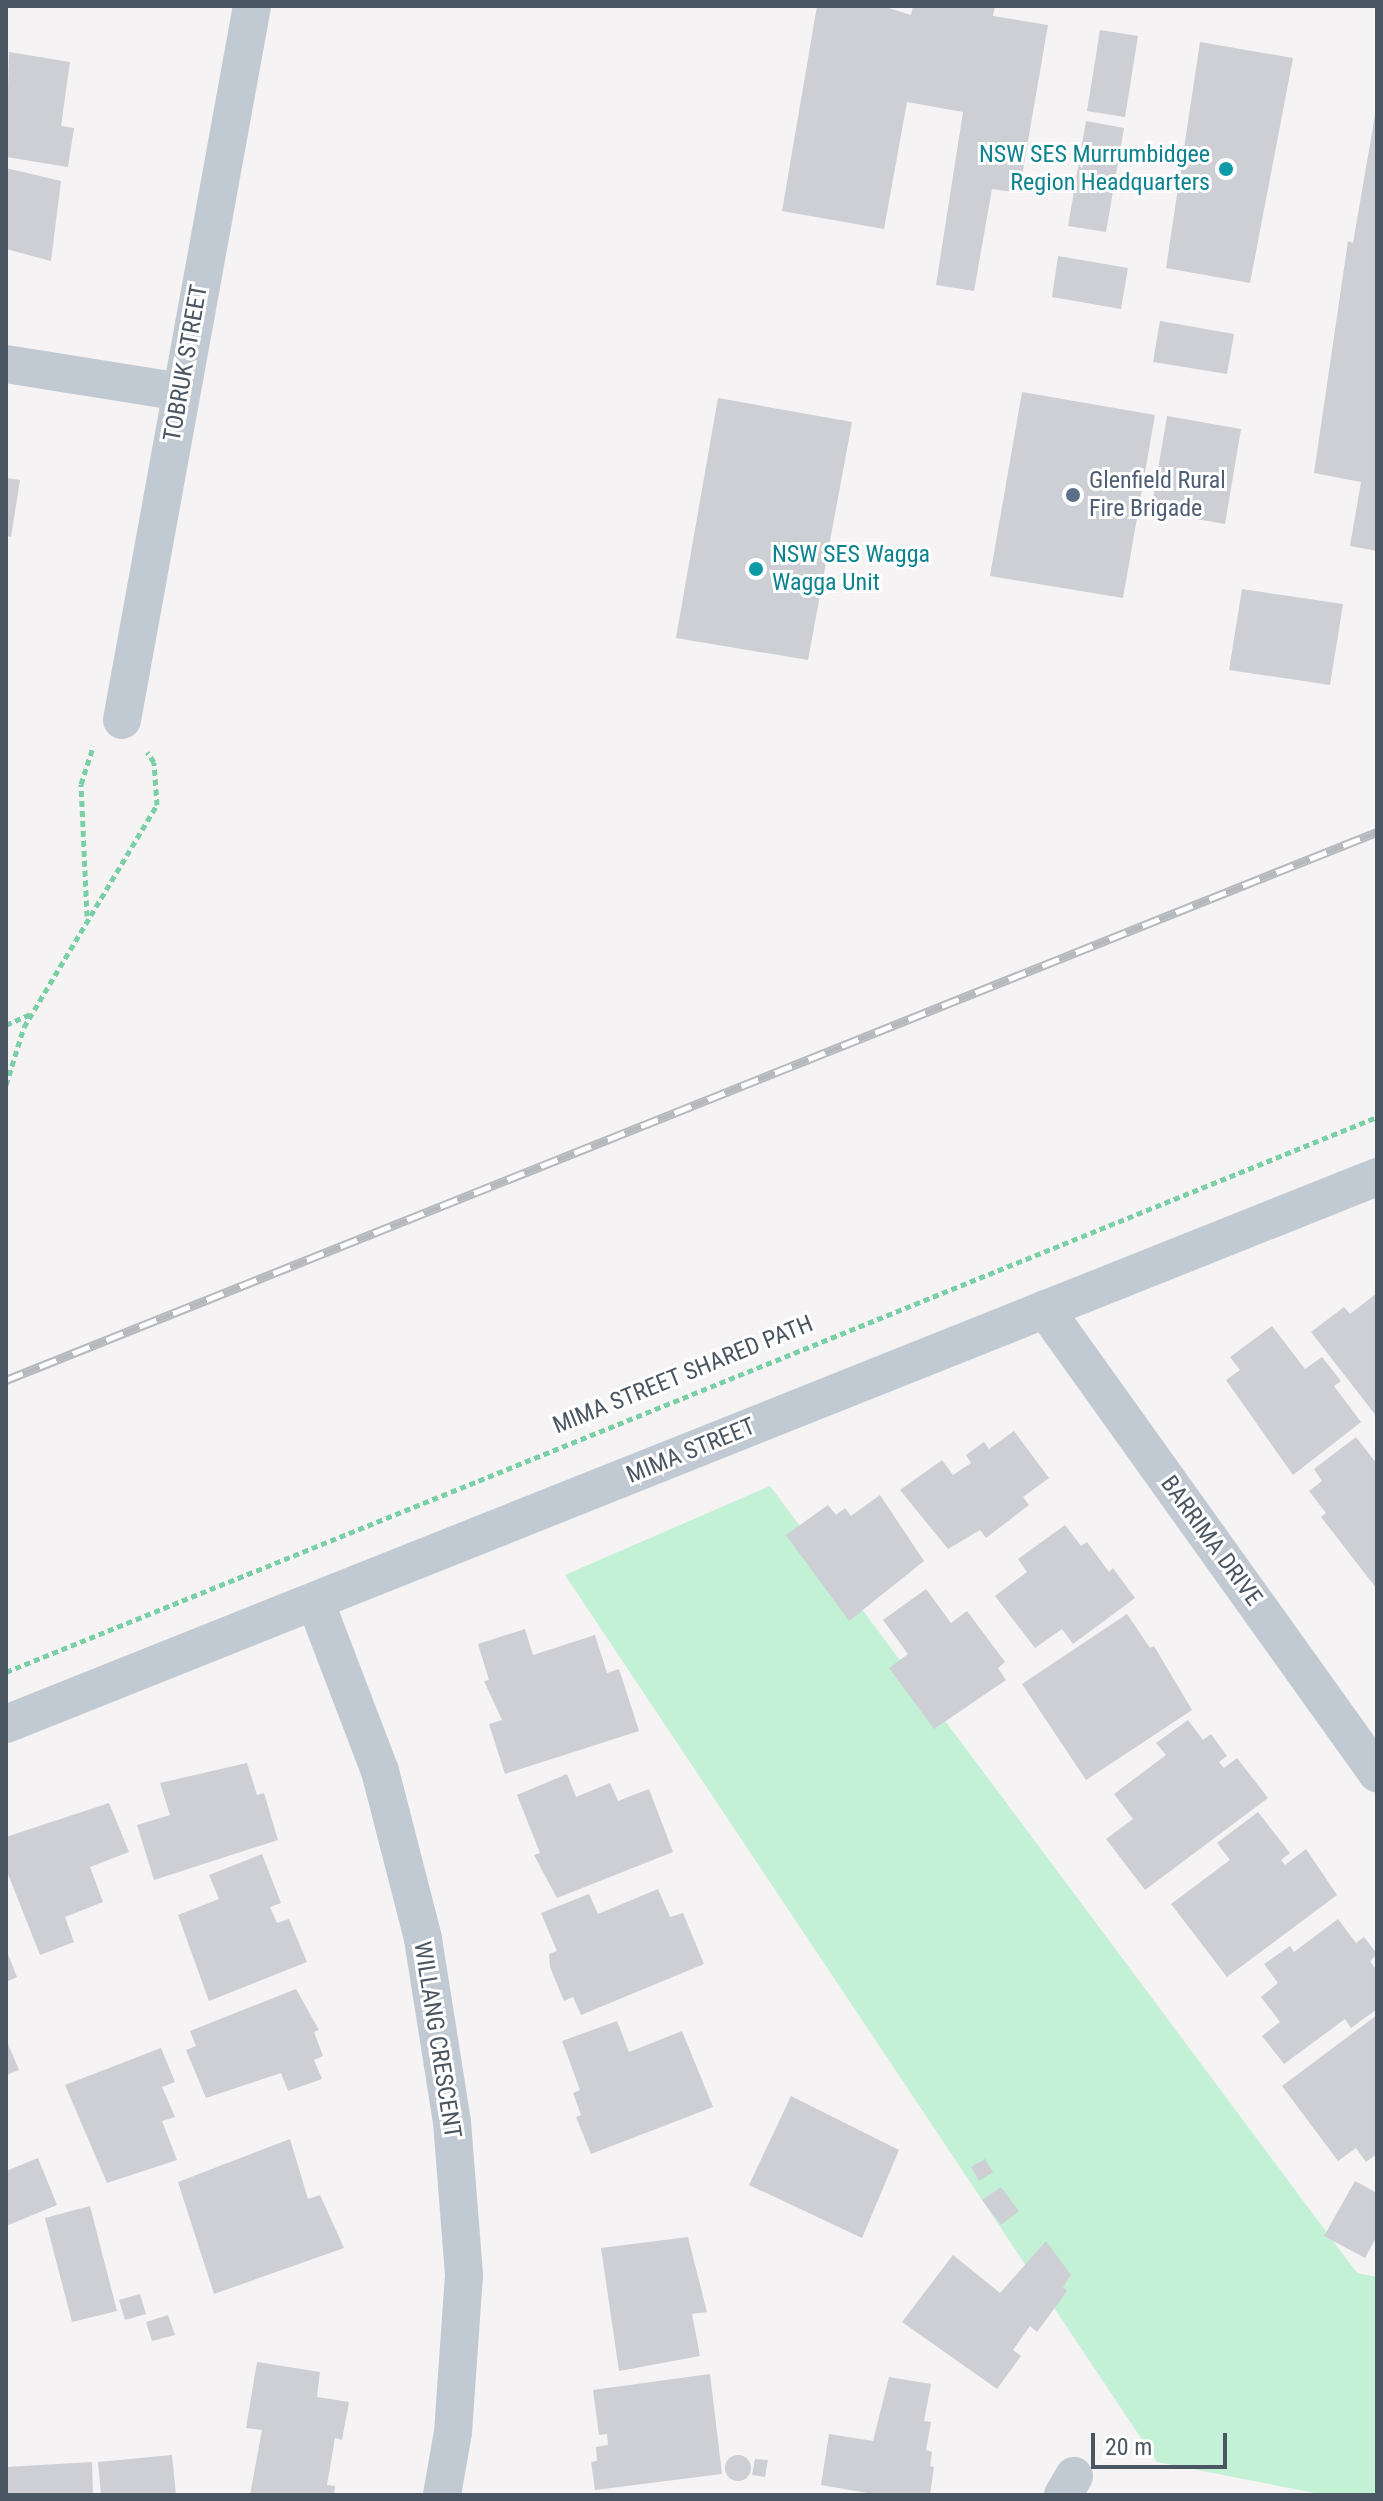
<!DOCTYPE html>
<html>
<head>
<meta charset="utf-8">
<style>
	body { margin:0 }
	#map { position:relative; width:1383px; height:2501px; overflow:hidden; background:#f5f3f3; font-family:"Roboto Condensed",sans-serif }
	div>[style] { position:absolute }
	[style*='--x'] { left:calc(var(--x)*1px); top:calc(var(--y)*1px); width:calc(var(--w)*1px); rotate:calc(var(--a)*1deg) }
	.green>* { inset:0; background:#c3f1d5 }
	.building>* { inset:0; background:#cdcfd5 }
	.round { border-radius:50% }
	.path>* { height:5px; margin-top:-2.5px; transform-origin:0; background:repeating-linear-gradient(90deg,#7ad0a6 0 6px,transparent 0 10px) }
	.minor>* { height:38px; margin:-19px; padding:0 19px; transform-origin:19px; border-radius:19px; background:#c1cad2 }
	.rail>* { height:9px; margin-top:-4.5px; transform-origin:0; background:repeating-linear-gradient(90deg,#fff 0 18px,#b5b8bd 0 36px); box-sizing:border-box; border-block:2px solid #b5b8bd }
	.dots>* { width:22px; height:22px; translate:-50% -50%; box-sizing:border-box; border:4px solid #fff; border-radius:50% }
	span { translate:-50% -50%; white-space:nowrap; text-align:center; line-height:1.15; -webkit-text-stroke:6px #fff; paint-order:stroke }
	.culture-label { font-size:24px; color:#0d838f }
	.right { translate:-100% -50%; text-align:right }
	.left { translate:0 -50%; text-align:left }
	.street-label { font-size:24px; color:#4a5661 }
	.service-label { font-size:24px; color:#4e5e75 }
	.frame { position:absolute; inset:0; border:8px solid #4a5661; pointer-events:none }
	.scale { position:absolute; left:1091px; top:2433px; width:136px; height:36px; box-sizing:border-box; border:4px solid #4a5661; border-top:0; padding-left:10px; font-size:24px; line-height:28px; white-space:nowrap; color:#4a5661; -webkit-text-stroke:6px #fff; paint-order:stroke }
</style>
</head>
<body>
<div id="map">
	<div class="green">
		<div style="clip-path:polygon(770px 1486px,1357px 2273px,1377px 2277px,1377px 2495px,1325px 2495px,1157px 2462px,565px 1575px)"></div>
	</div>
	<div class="building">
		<div style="clip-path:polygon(817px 6px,882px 6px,911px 15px,913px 6px,995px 6px,993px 16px,1048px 25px,1019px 193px,992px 189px,974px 291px,936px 285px,963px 112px,907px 102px,884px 229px,782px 211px)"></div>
		<div style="clip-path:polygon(1100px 30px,1138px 36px,1125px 117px,1087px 111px)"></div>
		<div style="clip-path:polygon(1200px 42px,1293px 58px,1250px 283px,1166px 268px)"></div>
		<div style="clip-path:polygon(9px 52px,70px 62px,61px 126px,74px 128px,68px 167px,6px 157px)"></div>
		<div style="clip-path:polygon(1375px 115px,1377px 115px,1377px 551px,1350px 546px,1361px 482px,1314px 473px,1348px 241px,1353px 243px)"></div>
		<div style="clip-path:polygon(1086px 121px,1124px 128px,1106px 232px,1068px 226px)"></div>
		<div style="clip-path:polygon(6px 168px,61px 181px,51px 261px,6px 249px)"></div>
		<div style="clip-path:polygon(1058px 256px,1128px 268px,1121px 309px,1052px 297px)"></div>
		<div style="clip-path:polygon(1160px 321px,1234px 334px,1227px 374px,1153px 362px)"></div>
		<div style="clip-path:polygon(1022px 392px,1155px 415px,1123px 598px,990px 576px)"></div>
		<div style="clip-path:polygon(718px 398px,852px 422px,808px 660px,676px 638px)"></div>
		<div style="clip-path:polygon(1167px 416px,1241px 429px,1225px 524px,1151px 511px)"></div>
		<div style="clip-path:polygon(6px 478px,20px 480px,11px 537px,6px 536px)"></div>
		<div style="clip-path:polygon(1242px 589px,1343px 604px,1330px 685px,1229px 670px)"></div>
		<div style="clip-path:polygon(1377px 1293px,1377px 1417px,1311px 1332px,1344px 1307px,1350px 1314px)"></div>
		<div style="clip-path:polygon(1272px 1326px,1305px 1369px,1322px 1357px,1341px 1381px,1334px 1386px,1361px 1422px,1293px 1475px,1226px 1380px,1240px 1370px,1230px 1357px)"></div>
		<div style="clip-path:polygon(1014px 1431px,1049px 1478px,1023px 1497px,1029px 1505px,986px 1538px,980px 1530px,948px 1549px,900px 1490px,942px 1460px,953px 1475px,971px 1463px,966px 1455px,984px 1442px,989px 1449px)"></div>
		<div style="clip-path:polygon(1356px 1437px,1377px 1464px,1377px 1589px,1321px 1517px,1326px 1513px,1309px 1491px,1322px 1481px,1314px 1469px)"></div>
		<div style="clip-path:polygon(880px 1495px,924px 1561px,849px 1621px,786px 1535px,828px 1505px,836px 1515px,845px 1508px,851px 1516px)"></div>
		<div style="clip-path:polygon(1065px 1525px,1081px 1546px,1087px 1542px,1109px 1572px,1113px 1568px,1135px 1598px,1073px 1644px,1062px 1629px,1035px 1648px,995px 1596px,1027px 1572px,1018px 1559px)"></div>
		<div style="clip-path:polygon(926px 1589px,951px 1623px,967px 1611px,1005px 1662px,998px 1668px,1006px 1680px,934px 1729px,889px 1668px,908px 1654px,883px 1620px)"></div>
		<div style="clip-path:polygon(1127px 1614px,1150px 1648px,1154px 1646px,1192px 1710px,1086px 1780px,1022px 1684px)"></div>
		<div style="clip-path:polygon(525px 1629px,533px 1655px,595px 1635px,607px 1673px,619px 1669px,639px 1731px,505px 1774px,489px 1724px,502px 1720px,484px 1681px,489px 1680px,478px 1644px)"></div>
		<div style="clip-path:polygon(1188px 1720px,1203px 1740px,1211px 1734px,1227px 1756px,1219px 1762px,1224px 1768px,1237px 1758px,1268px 1798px,1145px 1890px,1106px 1839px,1133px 1819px,1114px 1794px,1166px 1755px,1156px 1743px)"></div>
		<div style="clip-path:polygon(247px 1763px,257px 1795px,264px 1793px,278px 1840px,154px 1880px,137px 1825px,170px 1815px,160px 1783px)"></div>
		<div style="clip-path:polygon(567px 1774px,576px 1797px,610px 1783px,618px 1801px,649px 1789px,673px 1852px,557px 1898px,534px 1855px,540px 1853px,517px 1795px)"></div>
		<div style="clip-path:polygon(109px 1803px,129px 1852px,90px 1867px,103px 1902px,65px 1917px,74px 1942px,40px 1955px,6px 1869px,6px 1837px)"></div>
		<div style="clip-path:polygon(1258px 1812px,1290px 1853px,1281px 1860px,1285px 1865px,1306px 1849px,1337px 1895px,1227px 1977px,1171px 1904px,1230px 1860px,1217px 1843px)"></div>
		<div style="clip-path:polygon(262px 1854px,281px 1903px,270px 1907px,277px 1923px,289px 1919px,307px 1962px,209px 2001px,178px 1915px,219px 1899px,209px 1875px)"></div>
		<div style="clip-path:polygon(658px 1889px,670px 1917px,683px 1913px,704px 1964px,581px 2015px,573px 1997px,564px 2001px,550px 1967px,549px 1954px,557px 1951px,541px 1913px,589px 1894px,598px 1914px)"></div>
		<div style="clip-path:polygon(1338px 1919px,1356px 1943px,1364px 1937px,1377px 1954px,1370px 1961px,1377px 1971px,1377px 2009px,1351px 2028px,1345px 2019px,1284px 2064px,1262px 2036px,1280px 2022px,1261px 1997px,1278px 1983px,1264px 1964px,1290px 1946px,1294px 1952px)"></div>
		<div style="clip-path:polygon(6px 1949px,17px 1977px,6px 1982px)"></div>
		<div style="clip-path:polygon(296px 1989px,319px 2030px,314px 2032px,323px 2056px,314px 2060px,322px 2079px,288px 2091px,281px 2073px,206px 2098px,186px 2050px,196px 2046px,190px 2031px)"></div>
		<div style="clip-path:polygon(1377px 2015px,1377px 2154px,1366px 2162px,1356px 2148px,1338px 2161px,1282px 2086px)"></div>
		<div style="clip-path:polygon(617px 2021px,629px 2052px,682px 2031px,713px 2107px,591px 2154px,576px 2117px,581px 2115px,573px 2093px,580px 2090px,562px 2041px)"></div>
		<div style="clip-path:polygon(6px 2039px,19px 2070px,6px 2075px)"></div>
		<div style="clip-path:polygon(161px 2048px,175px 2082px,162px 2087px,175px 2117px,162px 2121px,177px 2160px,107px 2183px,65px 2085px)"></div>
		<div style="clip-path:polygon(791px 2096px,899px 2150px,862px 2238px,749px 2185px)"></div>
		<div style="clip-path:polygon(290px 2139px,308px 2199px,320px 2195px,344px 2248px,214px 2294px,178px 2182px)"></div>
		<div style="clip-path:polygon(38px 2158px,57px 2205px,6px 2226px,6px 2171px)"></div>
		<div style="clip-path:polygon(985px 2159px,993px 2172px,979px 2181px,971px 2167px)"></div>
		<div style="clip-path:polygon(1355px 2181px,1377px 2193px,1377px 2236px,1365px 2258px,1324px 2236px)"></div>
		<div style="clip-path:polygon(1001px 2187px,1019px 2211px,1001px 2225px,982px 2200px)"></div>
		<div style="clip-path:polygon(90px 2206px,117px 2311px,72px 2322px,45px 2218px)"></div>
		<div style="clip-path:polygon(688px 2237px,707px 2312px,692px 2314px,700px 2356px,619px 2371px,601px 2248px)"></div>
		<div style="clip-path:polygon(1046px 2241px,1071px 2275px,1063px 2287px,1067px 2291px,1037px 2332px,1030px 2326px,1013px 2350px,1021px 2356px,997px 2389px,902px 2322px,953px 2255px,1000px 2293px)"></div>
		<div style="clip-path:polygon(140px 2294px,146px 2314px,125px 2320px,119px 2300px)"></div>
		<div style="clip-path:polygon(168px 2315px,175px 2335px,152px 2341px,146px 2322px)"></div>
		<div style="clip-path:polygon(257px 2362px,320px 2372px,317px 2397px,349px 2402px,342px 2440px,335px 2438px,327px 2485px,335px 2486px,334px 2495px,250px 2495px,262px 2430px,246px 2428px)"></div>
		<div style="clip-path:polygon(710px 2374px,722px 2474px,595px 2490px,591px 2462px,597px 2461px,596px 2447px,608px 2445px,607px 2434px,599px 2435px,593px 2390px)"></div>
		<div style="clip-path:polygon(889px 2377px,931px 2384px,924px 2421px,931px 2422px,926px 2450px,932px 2452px,930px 2466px,934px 2467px,930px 2495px,879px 2495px,821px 2485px,829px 2434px,873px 2441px)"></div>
		<div class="round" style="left:725px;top:2455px;width:26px;height:26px"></div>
		<div style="clip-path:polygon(172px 2455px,176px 2495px,101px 2495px,98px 2462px)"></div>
		<div style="clip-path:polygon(755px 2459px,768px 2460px,765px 2477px,752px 2475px)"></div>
		<div style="clip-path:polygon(92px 2462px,93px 2495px,6px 2495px,6px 2467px)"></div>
	</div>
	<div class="path">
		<div style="--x:87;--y:916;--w:132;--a:-92.6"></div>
		<div style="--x:81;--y:784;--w:40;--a:-72"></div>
		<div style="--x:6;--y:1025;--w:27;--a:-24"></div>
		<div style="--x:6;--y:1085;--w:61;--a:-72.8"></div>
		<div style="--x:24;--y:1027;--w:259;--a:-59.1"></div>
		<div style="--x:157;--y:805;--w:43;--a:-94"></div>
		<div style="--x:154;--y:762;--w:12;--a:-125"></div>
		<div style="--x:6;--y:1672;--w:1479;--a:-22.04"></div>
	</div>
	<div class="minor">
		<div style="--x:6;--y:364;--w:176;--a:9.1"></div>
		<div style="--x:122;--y:720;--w:726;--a:-79.68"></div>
		<div style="--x:1045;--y:1309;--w:571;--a:54.42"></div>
		<div style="--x:315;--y:1601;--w:182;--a:69.1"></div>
		<div style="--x:380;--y:1771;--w:173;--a:75.6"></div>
		<div style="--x:423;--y:1939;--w:185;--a:81"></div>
		<div style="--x:452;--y:2122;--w:153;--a:85.5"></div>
		<div style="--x:464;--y:2275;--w:157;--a:94"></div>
		<div style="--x:453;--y:2432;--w:64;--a:99.9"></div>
		<div style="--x:6;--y:1724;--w:1476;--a:-21.75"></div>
		<div style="--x:1063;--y:2495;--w:22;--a:-60"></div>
	</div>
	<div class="rail">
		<div style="--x:6;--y:1380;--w:1476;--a:-21.79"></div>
	</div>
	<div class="dots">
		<div style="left:1226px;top:169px;background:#0f9aa8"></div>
		<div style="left:1073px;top:495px;background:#5c6f8a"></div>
		<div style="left:756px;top:569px;background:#0f9aa8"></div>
	</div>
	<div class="culture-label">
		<span class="right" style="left:1210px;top:169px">NSW SES Murrumbidgee<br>Region Headquarters</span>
		<span class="left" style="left:772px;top:569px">NSW SES Wagga<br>Wagga Unit</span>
	</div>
	<div class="street-label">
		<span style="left:186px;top:363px;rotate:-80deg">TOBRUK STREET</span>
		<span style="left:683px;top:1375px;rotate:-22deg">MIMA STREET SHARED PATH</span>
		<span style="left:691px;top:1451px;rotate:-22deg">MIMA STREET</span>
		<span style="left:1211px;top:1541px;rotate:54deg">BARRIMA DRIVE</span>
		<span style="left:437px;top:2040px;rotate:81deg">WILLANG CRESCENT</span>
	</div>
	<div class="service-label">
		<span class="left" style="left:1089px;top:495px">Glenfield Rural<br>Fire Brigade</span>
	</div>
	<div class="frame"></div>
	<div class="scale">20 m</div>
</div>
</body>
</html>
